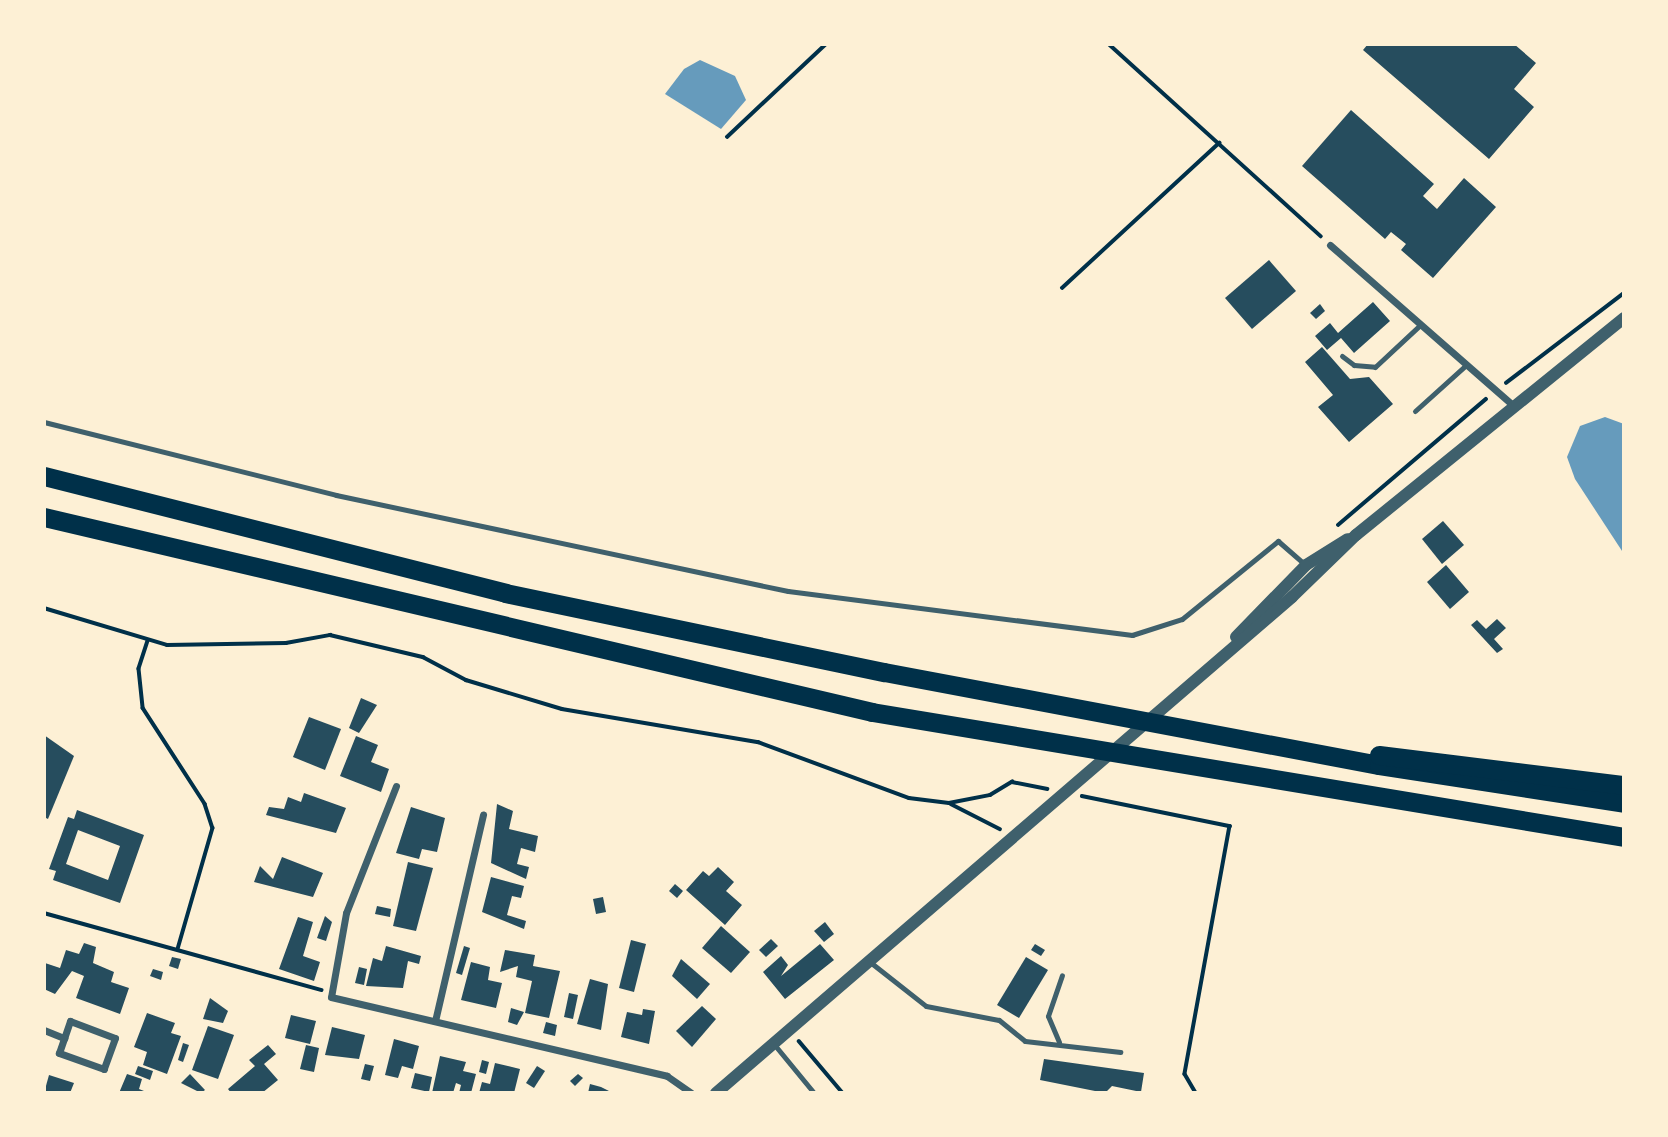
<!DOCTYPE html>
<html>
<head>
<meta charset="utf-8">
<style>
	body { margin:0 }
	#map { position:relative; width:1668px; height:1137px; overflow:hidden; background:#fdf0d5; font-family:Figtree,sans-serif }
	div>[style] { position:absolute }
	[style*='--x'] { left:calc(var(--x)*1px); top:calc(var(--y)*1px); width:calc(var(--w)*1px); rotate:calc(var(--a)*1deg) }
	.water>* { inset:0; background:#669bbc }
	.building>* { inset:0; background:#264d5e }
	.path>* { height:3.5px; margin:-1.75px; padding:0 1.75px; transform-origin:1.75px; border-radius:1.75px; background:#003049 }
	.service>* { height:5px; margin:-2.5px; padding:0 2.5px; transform-origin:2.5px; border-radius:2.5px; background:#3f606c }
	.minor>* { height:7px; margin:-3.5px; padding:0 3.5px; transform-origin:3.5px; border-radius:3.5px; background:#3f606c }
	.tertiary>* { height:12px; margin:-6px; padding:0 6px; transform-origin:6px; border-radius:6px; background:#3f606c }
	.motorway>* { height:19px; margin:-9.5px; padding:0 9.5px; transform-origin:9.5px; border-radius:9.5px; background:#003049 }
	span { translate:-50% -50%; white-space:nowrap; text-align:center; line-height:1.15; -webkit-text-stroke:7px #fdf0d5; paint-order:stroke }
	.frame { position:absolute; inset:0; border:46px solid #fdf0d5; pointer-events:none }
</style>
</head>
<body>
<div id="map">
	<div class="water">
		<div style="clip-path:polygon(700px 60px,735px 76px,746px 100px,721px 129px,665px 94px,684px 69px)"></div>
		<div style="clip-path:polygon(1605px 417px,1624px 424px,1624px 554px,1575px 479px,1567px 457px,1580px 426px)"></div>
	</div>
	<div class="building">
		<div style="clip-path:polygon(1368px 44px,1514px 44px,1536px 63px,1514px 89px,1534px 107px,1489px 159px,1363px 50px)"></div>
		<div style="clip-path:polygon(1351px 110px,1434px 184px,1423px 196px,1437px 209px,1464px 178px,1496px 207px,1433px 278px,1401px 250px,1406px 244px,1391px 232px,1385px 239px,1302px 166px)"></div>
		<div style="clip-path:polygon(1269px 260px,1296px 291px,1252px 329px,1225px 298px)"></div>
		<div style="clip-path:polygon(1373px 302px,1390px 321px,1354px 353px,1341px 338px,1327px 350px,1315px 336px,1330px 323px,1338px 333px)"></div>
		<div style="clip-path:polygon(1320px 304px,1325px 311px,1316px 319px,1310px 313px)"></div>
		<div style="clip-path:polygon(1322px 347px,1350px 379px,1369px 377px,1393px 404px,1349px 442px,1318px 407px,1333px 395px,1305px 362px)"></div>
		<div style="clip-path:polygon(1443px 521px,1464px 545px,1442px 564px,1422px 539px)"></div>
		<div style="clip-path:polygon(1446px 565px,1469px 592px,1450px 609px,1427px 582px)"></div>
		<div style="clip-path:polygon(1497px 619px,1506px 628px,1494px 639px,1503px 649px,1497px 653px,1471px 625px,1477px 620px,1486px 629px)"></div>
		<div style="clip-path:polygon(361px 698px,377px 705px,359px 733px,349px 728px)"></div>
		<div style="clip-path:polygon(309px 717px,341px 729px,325px 770px,293px 757px)"></div>
		<div style="clip-path:polygon(44px 735px,74px 756px,48px 819px,44px 817px)"></div>
		<div style="clip-path:polygon(356px 736px,378px 745px,371px 762px,389px 769px,381px 792px,340px 776px)"></div>
		<div style="clip-path:polygon(304px 793px,346px 808px,336px 833px,266px 815px,269px 807px,284px 809px,288px 797px,301px 802px)"></div>
		<div style="clip-path:polygon(497px 804px,513px 811px,509px 829px,538px 836px,535px 852px,521px 848px,517px 864px,529px 867px,526px 879px,491px 863px)"></div>
		<div style="clip-path:polygon(411px 807px,445px 818px,437px 852px,422px 849px,419px 859px,396px 853px)"></div>
		<div style="clip-path:polygon(evenodd,77px 810px,144px 835px,120px 903px,53px 880px,56px 871px,49px 869px,68px 817px,74px 819px,77px 810px,78px 830px,120px 846px,108px 880px,66px 864px,78px 830px)"></div>
		<div style="clip-path:polygon(282px 857px,323px 873px,313px 897px,254px 882px,260px 866px,273px 879px)"></div>
		<div style="clip-path:polygon(408px 862px,433px 868px,416px 931px,393px 926px)"></div>
		<div style="clip-path:polygon(718px 867px,734px 882px,726px 891px,742px 905px,725px 925px,686px 890px,703px 871px,709px 876px)"></div>
		<div style="clip-path:polygon(491px 877px,524px 886px,521px 898px,512px 896px,507px 915px,526px 921px,524px 929px,482px 912px)"></div>
		<div style="clip-path:polygon(675px 884px,683px 891px,677px 898px,669px 891px)"></div>
		<div style="clip-path:polygon(603px 897px,606px 912px,596px 914px,593px 899px)"></div>
		<div style="clip-path:polygon(377px 906px,391px 909px,390px 917px,375px 914px)"></div>
		<div style="clip-path:polygon(325px 916px,332px 922px,326px 941px,317px 938px)"></div>
		<div style="clip-path:polygon(298px 917px,313px 922px,303px 956px,320px 962px,314px 981px,279px 969px)"></div>
		<div style="clip-path:polygon(825px 922px,834px 934px,824px 942px,814px 931px)"></div>
		<div style="clip-path:polygon(721px 926px,750px 952px,731px 973px,702px 948px)"></div>
		<div style="clip-path:polygon(771px 939px,778px 946px,766px 957px,759px 950px)"></div>
		<div style="clip-path:polygon(631px 940px,646px 944px,634px 992px,619px 988px)"></div>
		<div style="clip-path:polygon(84px 943px,96px 947px,93px 963px,114px 972px,111px 982px,129px 988px,120px 1014px,76px 998px,84px 976px,72px 971px,55px 994px,44px 989px,44px 952px,45px 963px,60px 968px,66px 950px,79px 954px)"></div>
		<div style="clip-path:polygon(820px 944px,834px 960px,785px 999px,763px 972px,781px 956px,788px 965px,781px 976px)"></div>
		<div style="clip-path:polygon(1035px 944px,1045px 950px,1041px 956px,1031px 950px)"></div>
		<div style="clip-path:polygon(386px 946px,421px 956px,419px 964px,408px 961px,403px 988px,366px 986px,373px 958px,382px 961px)"></div>
		<div style="clip-path:polygon(464px 946px,470px 948px,462px 975px,456px 973px)"></div>
		<div style="clip-path:polygon(505px 950px,535px 955px,533px 966px,560px 971px,549px 1018px,525px 1013px,532px 981px,516px 977px,518px 966px,500px 972px)"></div>
		<div style="clip-path:polygon(172px 957px,181px 959px,178px 969px,169px 966px)"></div>
		<div style="clip-path:polygon(1026px 957px,1048px 970px,1019px 1018px,997px 1005px)"></div>
		<div style="clip-path:polygon(681px 959px,710px 984px,697px 999px,672px 976px)"></div>
		<div style="clip-path:polygon(471px 962px,490px 967px,488px 980px,502px 983px,496px 1008px,461px 1000px)"></div>
		<div style="clip-path:polygon(359px 967px,367px 969px,364px 985px,355px 983px)"></div>
		<div style="clip-path:polygon(153px 969px,163px 972px,161px 980px,150px 976px)"></div>
		<div style="clip-path:polygon(590px 979px,608px 984px,601px 1030px,577px 1024px)"></div>
		<div style="clip-path:polygon(569px 993px,578px 995px,573px 1019px,564px 1017px)"></div>
		<div style="clip-path:polygon(210px 998px,228px 1011px,223px 1023px,203px 1019px)"></div>
		<div style="clip-path:polygon(702px 1006px,716px 1019px,692px 1047px,676px 1031px)"></div>
		<div style="clip-path:polygon(511px 1008px,524px 1012px,517px 1025px,508px 1022px)"></div>
		<div style="clip-path:polygon(643px 1009px,655px 1011px,649px 1044px,621px 1037px,627px 1012px,642px 1015px)"></div>
		<div style="clip-path:polygon(147px 1013px,175px 1023px,171px 1033px,181px 1036px,167px 1074px,143px 1065px,147px 1052px,134px 1047px)"></div>
		<div style="clip-path:polygon(291px 1015px,316px 1021px,310px 1044px,285px 1038px)"></div>
		<div style="clip-path:polygon(546px 1022px,557px 1025px,555px 1036px,543px 1033px)"></div>
		<div style="clip-path:polygon(208px 1026px,234px 1035px,218px 1079px,192px 1070px)"></div>
		<div style="clip-path:polygon(332px 1027px,365px 1035px,359px 1059px,325px 1055px)"></div>
		<div style="clip-path:polygon(394px 1039px,419px 1046px,413px 1069px,402px 1066px,398px 1078px,385px 1075px)"></div>
		<div style="clip-path:polygon(183px 1043px,189px 1045px,183px 1062px,178px 1060px)"></div>
		<div style="clip-path:polygon(268px 1045px,276px 1054px,264px 1064px,278px 1080px,262px 1093px,231px 1093px,228px 1089px,255px 1066px,249px 1060px)"></div>
		<div style="clip-path:polygon(306px 1045px,319px 1048px,314px 1072px,300px 1069px)"></div>
		<div style="clip-path:polygon(440px 1056px,466px 1062px,463px 1071px,476px 1074px,471px 1093px,459px 1093px,461px 1085px,456px 1083px,453px 1093px,432px 1093px)"></div>
		<div style="clip-path:polygon(1044px 1059px,1144px 1073px,1141px 1092px,1112px 1086px,1105px 1093px,1040px 1080px)"></div>
		<div style="clip-path:polygon(482px 1060px,489px 1062px,486px 1074px,479px 1072px)"></div>
		<div style="clip-path:polygon(495px 1063px,520px 1069px,514px 1093px,479px 1093px,482px 1082px,490px 1084px)"></div>
		<div style="clip-path:polygon(365px 1064px,374px 1066px,370px 1081px,361px 1079px)"></div>
		<div style="clip-path:polygon(138px 1066px,153px 1071px,150px 1080px,135px 1074px)"></div>
		<div style="clip-path:polygon(537px 1066px,545px 1071px,534px 1088px,526px 1083px)"></div>
		<div style="clip-path:polygon(415px 1073px,432px 1077px,429px 1092px,411px 1088px)"></div>
		<div style="clip-path:polygon(127px 1074px,142px 1079px,139px 1089px,149px 1093px,119px 1093px)"></div>
		<div style="clip-path:polygon(190px 1074px,205px 1090px,201px 1093px,181px 1083px)"></div>
		<div style="clip-path:polygon(578px 1074px,583px 1078px,575px 1086px,570px 1081px)"></div>
		<div style="clip-path:polygon(49px 1075px,74px 1083px,70px 1093px,44px 1093px)"></div>
		<div style="clip-path:polygon(590px 1084px,601px 1087px,613px 1093px,588px 1093px)"></div>
	</div>
	<div class="path">
		<div style="--x:1109;--y:44;--w:286;--a:42.2"></div>
		<div style="--x:727;--y:137;--w:136;--a:-43.2"></div>
		<div style="--x:1062;--y:288;--w:214;--a:-42.7"></div>
		<div style="--x:1506;--y:383;--w:148;--a:-37.3"></div>
		<div style="--x:1338;--y:525;--w:194;--a:-40.4"></div>
		<div style="--x:44;--y:608;--w:128;--a:16.7"></div>
		<div style="--x:167;--y:645;--w:119;--a:-1"></div>
		<div style="--x:286;--y:643;--w:45;--a:-10.3"></div>
		<div style="--x:330;--y:635;--w:96;--a:13.3"></div>
		<div style="--x:423;--y:657;--w:49;--a:28.1"></div>
		<div style="--x:466;--y:680;--w:100;--a:16.8"></div>
		<div style="--x:562;--y:709;--w:199;--a:9.6"></div>
		<div style="--x:758;--y:742;--w:161;--a:20.3"></div>
		<div style="--x:909;--y:798;--w:40;--a:7.1"></div>
		<div style="--x:949;--y:803;--w:42;--a:-11"></div>
		<div style="--x:990;--y:795;--w:26;--a:-31"></div>
		<div style="--x:1012;--y:782;--w:36;--a:11"></div>
		<div style="--x:148;--y:641;--w:29;--a:108"></div>
		<div style="--x:139;--y:669;--w:39;--a:84"></div>
		<div style="--x:143;--y:708;--w:114;--a:57.1"></div>
		<div style="--x:205;--y:804;--w:25;--a:72"></div>
		<div style="--x:213;--y:828;--w:126;--a:106.1"></div>
		<div style="--x:1082;--y:796;--w:151;--a:11.5"></div>
		<div style="--x:1230;--y:826;--w:252;--a:100.3"></div>
		<div style="--x:1185;--y:1074;--w:22;--a:60"></div>
		<div style="--x:951;--y:804;--w:55;--a:27"></div>
		<div style="--x:44;--y:913;--w:288;--a:15.5"></div>
		<div style="--x:799;--y:1041;--w:68;--a:49.8"></div>
	</div>
	<div class="service">
		<div style="--x:1342;--y:356;--w:15;--a:37"></div>
		<div style="--x:1354;--y:365;--w:21;--a:5"></div>
		<div style="--x:1375;--y:367;--w:60;--a:-43"></div>
		<div style="--x:1415;--y:411;--w:67;--a:-42"></div>
		<div style="--x:44;--y:422;--w:301;--a:14"></div>
		<div style="--x:336;--y:495;--w:462;--a:12"></div>
		<div style="--x:788;--y:591;--w:347;--a:7.3"></div>
		<div style="--x:1132;--y:635;--w:52;--a:-17.7"></div>
		<div style="--x:1182;--y:619;--w:124;--a:-39.1"></div>
		<div style="--x:1278;--y:541;--w:37;--a:41"></div>
		<div style="--x:870;--y:962;--w:71;--a:38.2"></div>
		<div style="--x:926;--y:1006;--w:74;--a:10.9"></div>
		<div style="--x:999;--y:1020;--w:33;--a:39"></div>
		<div style="--x:1025;--y:1041;--w:96;--a:6.6"></div>
		<div style="--x:1059;--y:1042;--w:28;--a:-113"></div>
		<div style="--x:1048;--y:1016;--w:43;--a:-71.1"></div>
		<div style="--x:773;--y:1043;--w:65;--a:50.6"></div>
	</div>
	<div class="minor">
		<div style="--x:1330;--y:245;--w:246;--a:41.2"></div>
		<div style="--x:396;--y:786;--w:136;--a:111.5"></div>
		<div style="--x:346;--y:913;--w:85;--a:100.1"></div>
		<div style="--x:331;--y:997;--w:345;--a:13.2"></div>
		<div style="--x:667;--y:1076;--w:29;--a:35"></div>
		<div style="--x:70;--y:1021;--w:48;--a:20.7"></div>
		<div style="--x:115;--y:1038;--w:33;--a:110"></div>
		<div style="--x:104;--y:1069;--w:48;--a:-160.4"></div>
		<div style="--x:59;--y:1053;--w:34;--a:-71"></div>
		<div style="--x:435;--y:1021;--w:212;--a:-76.9"></div>
		<div style="--x:44;--y:1030;--w:22;--a:22"></div>
	</div>
	<div class="tertiary">
		<div style="--x:1236;--y:637;--w:100;--a:-45.8"></div>
		<div style="--x:1306;--y:565;--w:49;--a:-31.8"></div>
		<div style="--x:716;--y:1093;--w:760;--a:-40.73"></div>
		<div style="--x:1292;--y:597;--w:89;--a:-44.1"></div>
		<div style="--x:1356;--y:535;--w:345;--a:-39"></div>
	</div>
	<div class="motorway">
		<div style="--x:44;--y:476;--w:476;--a:14.2"></div>
		<div style="--x:505;--y:593;--w:387;--a:11.8"></div>
		<div style="--x:884;--y:672;--w:504;--a:10.64"></div>
		<div style="--x:1379;--y:765;--w:248;--a:8.8"></div>
		<div style="--x:44;--y:517;--w:851;--a:13.25"></div>
		<div style="--x:872;--y:712;--w:762;--a:9.44"></div>
		<div style="--x:1379;--y:755;--w:247;--a:7"></div>
	</div>
	<div class="frame"></div>
</div>
</body>
</html>
